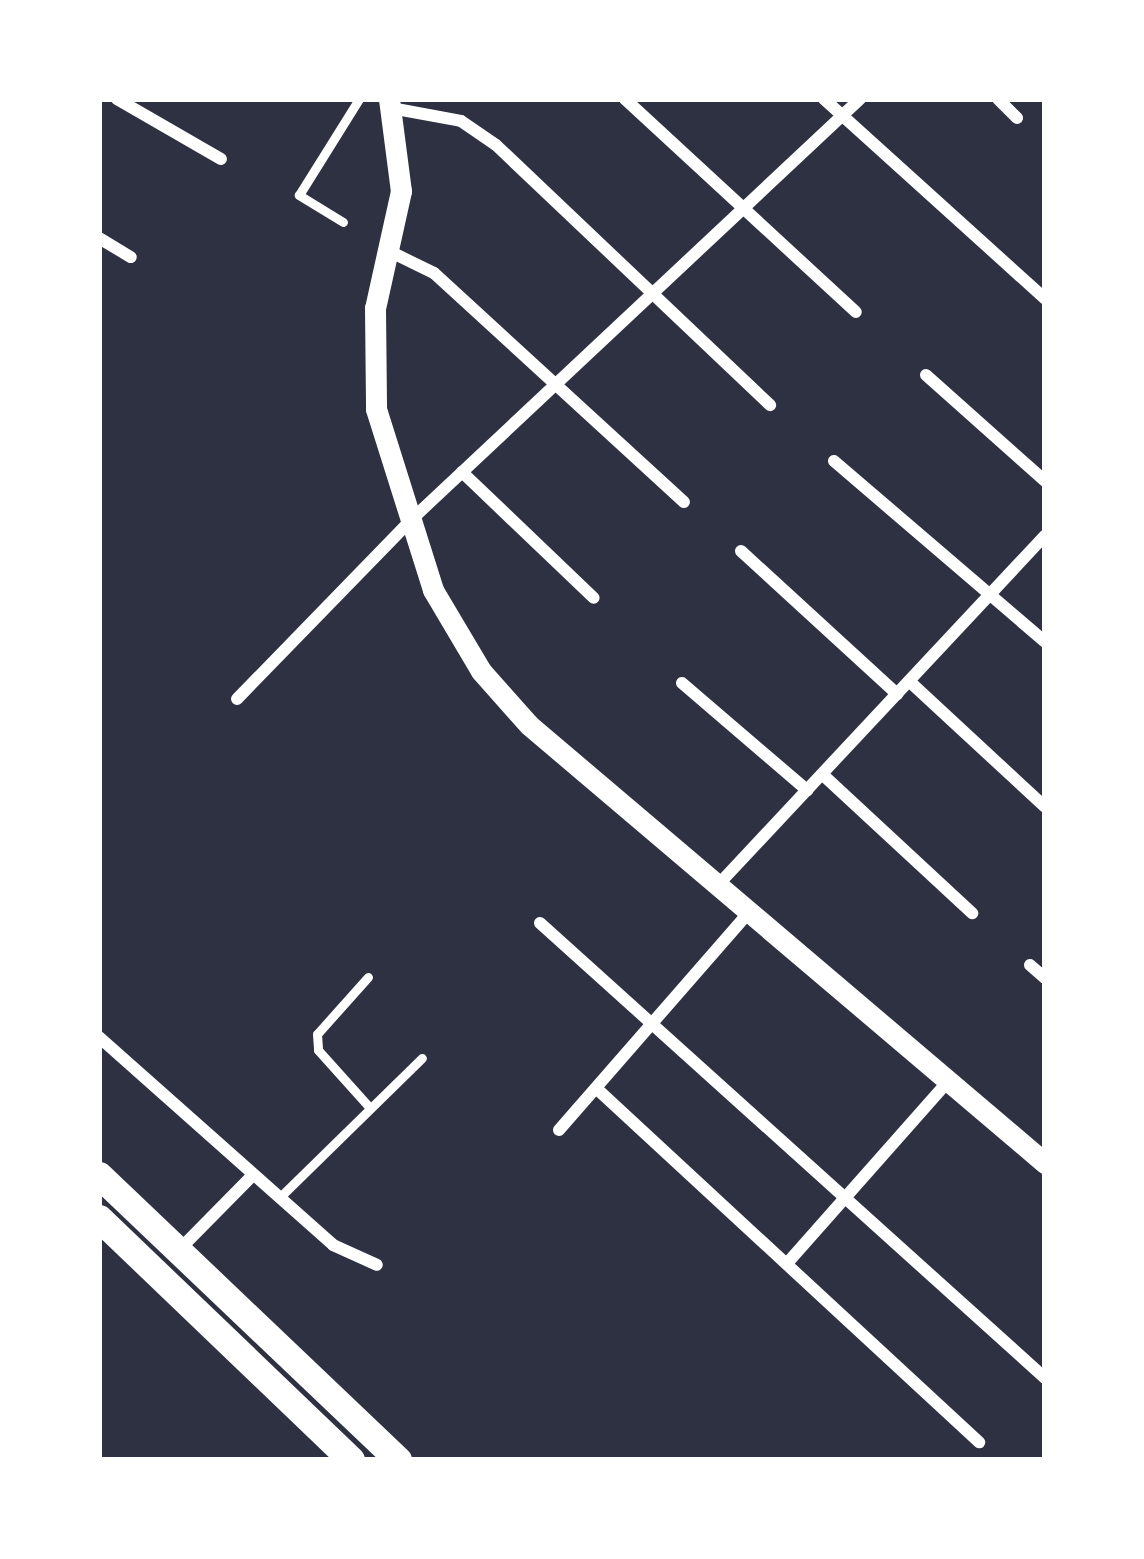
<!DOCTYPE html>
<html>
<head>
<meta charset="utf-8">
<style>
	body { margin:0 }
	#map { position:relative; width:1144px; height:1559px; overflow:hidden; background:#2d3142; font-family:Ubuntu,sans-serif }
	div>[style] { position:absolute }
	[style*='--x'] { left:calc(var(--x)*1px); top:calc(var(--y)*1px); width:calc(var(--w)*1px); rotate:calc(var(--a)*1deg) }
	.service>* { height:9px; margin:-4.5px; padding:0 4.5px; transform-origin:4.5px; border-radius:4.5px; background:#fff }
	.minor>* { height:12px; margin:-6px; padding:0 6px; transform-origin:6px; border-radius:6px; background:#fff }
	.tertiary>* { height:21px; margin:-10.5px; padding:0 10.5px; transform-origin:10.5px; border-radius:10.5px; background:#fff }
	.primary>* { height:27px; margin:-13.5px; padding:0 13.5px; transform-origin:13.5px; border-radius:13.5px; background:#fff }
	span { translate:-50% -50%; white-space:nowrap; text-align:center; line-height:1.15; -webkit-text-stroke:12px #fff; paint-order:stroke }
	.frame { position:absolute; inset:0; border:102px solid #fff; pointer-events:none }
</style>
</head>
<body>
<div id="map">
	<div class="service">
		<div style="--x:343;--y:222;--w:52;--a:-148.5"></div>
		<div style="--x:299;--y:195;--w:113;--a:-58"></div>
		<div style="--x:368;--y:977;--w:76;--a:131.8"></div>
		<div style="--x:317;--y:1034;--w:16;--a:86"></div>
		<div style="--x:318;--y:1050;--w:78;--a:48.1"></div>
		<div style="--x:279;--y:1198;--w:200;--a:-44.4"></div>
	</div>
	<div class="minor">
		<div style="--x:117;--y:99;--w:120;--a:30"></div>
		<div style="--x:625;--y:99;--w:314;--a:42.7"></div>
		<div style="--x:824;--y:99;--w:298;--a:42.1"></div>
		<div style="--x:998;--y:99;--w:27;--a:45"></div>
		<div style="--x:391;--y:108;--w:71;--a:10.5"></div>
		<div style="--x:461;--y:121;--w:42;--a:34.4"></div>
		<div style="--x:496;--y:145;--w:378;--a:43.5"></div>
		<div style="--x:99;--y:238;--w:37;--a:31"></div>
		<div style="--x:389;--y:251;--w:50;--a:26.1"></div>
		<div style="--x:434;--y:273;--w:339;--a:42.5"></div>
		<div style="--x:926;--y:375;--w:159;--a:41.7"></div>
		<div style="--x:834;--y:461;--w:278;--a:40.6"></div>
		<div style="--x:462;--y:472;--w:182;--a:43.7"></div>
		<div style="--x:741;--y:551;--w:212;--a:42.5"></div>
		<div style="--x:909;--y:681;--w:185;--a:42.8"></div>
		<div style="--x:682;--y:683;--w:165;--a:40.6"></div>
		<div style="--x:237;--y:699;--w:250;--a:-45.8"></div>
		<div style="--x:411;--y:520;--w:616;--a:-43.16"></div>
		<div style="--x:822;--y:774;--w:205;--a:42.8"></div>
		<div style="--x:717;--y:886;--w:480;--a:-46.9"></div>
		<div style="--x:540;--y:923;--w:680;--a:42.02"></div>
		<div style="--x:1030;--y:965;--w:20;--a:41"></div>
		<div style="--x:99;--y:1037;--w:313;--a:41.6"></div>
		<div style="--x:333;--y:1245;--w:48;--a:24.4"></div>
		<div style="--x:596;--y:1088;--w:522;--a:42.75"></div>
		<div style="--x:559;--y:1130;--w:288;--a:-48.9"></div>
		<div style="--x:178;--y:1251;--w:107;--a:-45.4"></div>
		<div style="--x:790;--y:1260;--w:234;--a:-48.5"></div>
	</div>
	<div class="tertiary">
		<div style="--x:389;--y:99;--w:93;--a:82.6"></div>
		<div style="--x:401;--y:191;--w:120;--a:102.5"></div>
		<div style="--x:375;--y:308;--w:101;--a:89.4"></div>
		<div style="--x:376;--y:409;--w:190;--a:72.5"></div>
		<div style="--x:433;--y:590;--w:94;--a:59.3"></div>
		<div style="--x:481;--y:671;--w:72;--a:48.4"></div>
		<div style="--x:529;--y:725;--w:677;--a:40.33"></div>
	</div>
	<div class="primary">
		<div style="--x:99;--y:1175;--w:413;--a:43.6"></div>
		<div style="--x:99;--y:1218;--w:349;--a:43.8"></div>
	</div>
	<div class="frame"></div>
</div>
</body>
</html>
